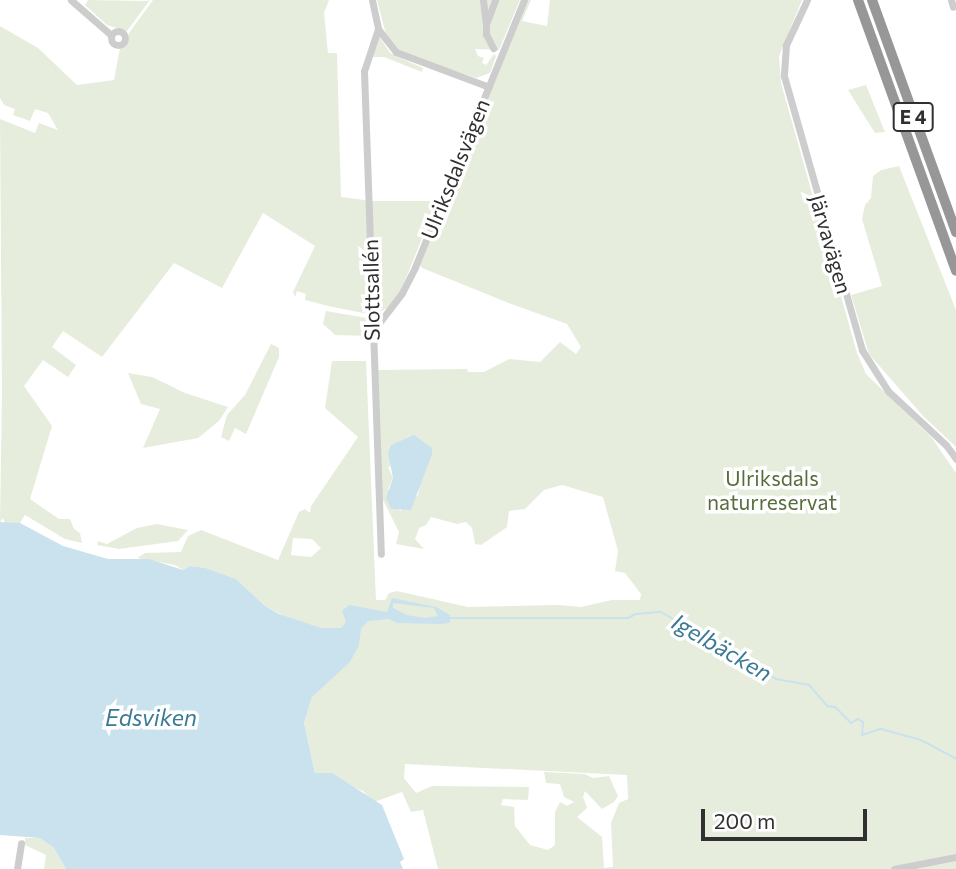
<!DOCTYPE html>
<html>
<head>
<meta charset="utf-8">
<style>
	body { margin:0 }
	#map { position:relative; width:956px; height:869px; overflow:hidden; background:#fff; font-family:Commissioner,sans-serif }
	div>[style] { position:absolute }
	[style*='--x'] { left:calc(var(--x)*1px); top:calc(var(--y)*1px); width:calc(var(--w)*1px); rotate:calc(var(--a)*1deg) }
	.green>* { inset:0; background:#e7eddd }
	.water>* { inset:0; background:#c9e2ee }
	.stream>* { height:2px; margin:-1px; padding:0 1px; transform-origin:1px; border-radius:1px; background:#c9e2ee }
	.minor>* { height:7px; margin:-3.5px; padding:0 3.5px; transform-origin:3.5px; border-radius:3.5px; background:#cdcdcd }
	.minor>.ring { margin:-3.5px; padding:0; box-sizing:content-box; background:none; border:7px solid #cdcdcd; border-radius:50% }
	.highway>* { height:10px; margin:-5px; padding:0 5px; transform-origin:5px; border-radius:5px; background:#979797 }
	span { translate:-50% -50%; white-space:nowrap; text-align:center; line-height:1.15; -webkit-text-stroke:7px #fff; paint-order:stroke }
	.shield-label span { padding:2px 5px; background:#fff; border:2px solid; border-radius:5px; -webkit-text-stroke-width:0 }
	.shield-label { font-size:19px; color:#303030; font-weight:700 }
	.street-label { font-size:21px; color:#303030 }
	.park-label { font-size:21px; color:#576e3b }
	.water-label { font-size:23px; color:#3a7a95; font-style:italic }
	.scale { position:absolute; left:701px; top:809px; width:166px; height:32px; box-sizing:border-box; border:4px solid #303030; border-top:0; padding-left:9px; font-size:21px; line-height:24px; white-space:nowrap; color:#303030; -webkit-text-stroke:5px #fff; paint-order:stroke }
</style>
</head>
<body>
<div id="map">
	<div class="green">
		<div style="clip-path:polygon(88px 0,147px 1px,150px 0,127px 31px,107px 25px,85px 5px)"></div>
		<div style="clip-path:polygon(153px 0,329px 0,324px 13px,328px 53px,337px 53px,341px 197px,373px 201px,437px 201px,400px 293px,389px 307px,381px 311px,363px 313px,328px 306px,305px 300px,306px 294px,297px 291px,295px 297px,293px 292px,315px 246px,263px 213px,222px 288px,174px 263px,102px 357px,63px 331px,52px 347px,76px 365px,68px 377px,43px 360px,24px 386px,52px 426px,30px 499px,59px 519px,70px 519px,74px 529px,80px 533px,82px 543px,65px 539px,25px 515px,20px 523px,5px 523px,3px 518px,0 522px,2px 394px,0 119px,35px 133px,39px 123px,58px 130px,48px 113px,35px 109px,30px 121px,13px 115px,15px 109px,4px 105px,0 98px,0 26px,38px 48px,77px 85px,114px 80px,120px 48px,126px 45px,129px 33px)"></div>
		<div style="clip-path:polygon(377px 0,520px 0,499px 50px,475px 49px,478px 56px,484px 58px,482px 63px,486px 65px,494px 54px,496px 56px,490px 73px,476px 78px,405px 54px,388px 42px)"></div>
		<div style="clip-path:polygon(evenodd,526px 0,531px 0,522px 21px,547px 26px,550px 0,802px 0,779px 56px,781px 83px,857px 353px,866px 374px,932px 438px,956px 473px,956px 869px,438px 869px,423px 810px,411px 812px,402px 792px,374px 802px,363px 791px,315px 773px,304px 723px,312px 697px,282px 615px,265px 606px,236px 579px,206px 568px,190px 566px,183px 570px,175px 565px,137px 558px,145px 553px,181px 552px,188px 536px,201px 530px,278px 560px,299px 512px,305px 509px,310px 513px,311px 506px,358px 437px,325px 408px,332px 361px,366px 361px,376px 600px,385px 600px,389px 593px,397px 591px,468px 607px,559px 605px,581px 607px,612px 600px,640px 600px,641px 594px,625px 573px,615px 571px,618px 551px,603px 497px,562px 485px,544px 490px,525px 509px,509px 511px,507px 527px,481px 545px,475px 544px,472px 528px,466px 522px,457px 524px,431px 517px,426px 525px,419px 528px,415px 539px,424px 549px,396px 544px,399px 532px,382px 498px,378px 370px,467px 369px,468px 372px,484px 372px,509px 359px,540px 362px,560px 342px,576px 354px,581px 347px,567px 324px,514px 305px,422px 268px,419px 264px,526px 0,432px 454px,423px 469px,418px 495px,400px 511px,388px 489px,393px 478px,388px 467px,432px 454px,526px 0,293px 538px,312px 539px,321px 548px,311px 557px,291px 555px,293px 538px,526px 0,405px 764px,627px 775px,628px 799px,619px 803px,611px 823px,613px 867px,604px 868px,602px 837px,577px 817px,587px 808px,583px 797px,585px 791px,602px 809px,614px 802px,618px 796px,609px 776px,593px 778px,585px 774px,544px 772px,546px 783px,560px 784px,564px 797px,574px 802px,567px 806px,560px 802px,555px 812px,555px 845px,548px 850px,530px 845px,515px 826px,514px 807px,501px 805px,503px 799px,528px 800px,529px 787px,432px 786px,416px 793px,404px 778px,405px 764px)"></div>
		<div style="clip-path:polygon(379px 36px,390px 53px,423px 68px,422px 72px,384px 57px,371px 57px)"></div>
		<div style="clip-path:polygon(866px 85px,885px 132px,875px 133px,848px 90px)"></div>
		<div style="clip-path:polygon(899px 166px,956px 310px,956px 447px,923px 416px,869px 354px,851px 295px,882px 286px,862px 219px,865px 205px,871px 198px,873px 176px,881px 170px)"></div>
		<div style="clip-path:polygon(326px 311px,367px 318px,369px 336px,335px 335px,323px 324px)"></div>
		<div style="clip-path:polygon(271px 344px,279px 348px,279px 357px,246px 434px,235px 428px,229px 441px,221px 437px,227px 415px,245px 395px)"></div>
		<div style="clip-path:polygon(128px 373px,152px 377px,185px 393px,228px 407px,219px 421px,198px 438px,143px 448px,160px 409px,141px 404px)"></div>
		<div style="clip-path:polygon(157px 524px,188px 530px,178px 541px,119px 549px,97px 545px,98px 541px,107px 544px,137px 528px)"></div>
		<div style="clip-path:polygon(25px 838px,40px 838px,54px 848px,66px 869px,44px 869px,46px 855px,25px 845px)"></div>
	</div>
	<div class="water">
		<div style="clip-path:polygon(414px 435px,432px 448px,432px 454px,411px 510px,391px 509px,386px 498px,393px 478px,388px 453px,391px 445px)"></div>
		<div style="clip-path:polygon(evenodd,0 522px,20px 523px,63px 546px,108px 559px,149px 559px,183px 570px,190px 566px,206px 568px,236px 579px,265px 606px,279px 614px,321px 628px,341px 628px,346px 622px,342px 611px,349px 605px,387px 612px,392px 598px,436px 607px,450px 615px,450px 623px,441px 624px,397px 623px,389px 619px,368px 621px,361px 629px,359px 645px,350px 662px,312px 697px,304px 723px,315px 773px,332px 773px,382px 805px,404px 859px,400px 862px,403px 869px,66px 869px,54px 848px,40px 838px,0 835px,0 522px,393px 603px,434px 608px,438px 616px,425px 618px,407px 615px,393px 608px,393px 603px)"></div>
	</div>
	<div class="stream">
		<div style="--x:449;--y:618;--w:179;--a:0"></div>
		<div style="--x:628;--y:618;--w:9;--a:-27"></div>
		<div style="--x:636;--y:614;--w:25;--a:-5"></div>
		<div style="--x:661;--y:612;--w:133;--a:30.2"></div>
		<div style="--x:776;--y:679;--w:34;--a:10"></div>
		<div style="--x:809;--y:685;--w:28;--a:49"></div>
		<div style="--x:827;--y:706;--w:8;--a:7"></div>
		<div style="--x:835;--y:707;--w:23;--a:45"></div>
		<div style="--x:851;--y:723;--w:8;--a:-30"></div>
		<div style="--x:858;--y:719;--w:6;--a:31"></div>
		<div style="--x:863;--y:722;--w:13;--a:94"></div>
		<div style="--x:862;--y:735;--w:20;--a:-18"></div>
		<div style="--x:881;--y:729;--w:41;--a:15.4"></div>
		<div style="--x:921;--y:740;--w:40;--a:28"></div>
	</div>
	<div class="minor">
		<div style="--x:71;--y:0;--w:53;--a:41.2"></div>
		<div style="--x:372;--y:0;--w:30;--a:78"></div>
		<div style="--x:378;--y:29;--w:29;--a:52"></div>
		<div style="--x:396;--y:52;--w:99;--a:20.6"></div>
		<div style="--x:483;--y:0;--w:24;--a:83"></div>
		<div style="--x:486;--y:24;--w:26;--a:-69"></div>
		<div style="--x:807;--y:0;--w:50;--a:115"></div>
		<div style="--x:786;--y:45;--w:31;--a:94"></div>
		<div style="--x:784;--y:76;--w:285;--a:74.1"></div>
		<div style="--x:862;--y:350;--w:49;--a:57.6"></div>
		<div style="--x:888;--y:391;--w:79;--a:43"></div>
		<div style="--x:946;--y:445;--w:17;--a:54"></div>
		<div style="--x:951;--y:0;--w:7;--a:74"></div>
		<div style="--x:486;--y:24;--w:10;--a:90"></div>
		<div style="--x:486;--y:34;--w:16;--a:63"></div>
		<div style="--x:378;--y:29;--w:44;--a:108.4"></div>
		<div style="--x:364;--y:71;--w:483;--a:88"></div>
		<div class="ring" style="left:111px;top:31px;width:7px;height:7px"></div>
		<div style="--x:373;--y:331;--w:48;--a:-52.7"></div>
		<div style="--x:402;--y:293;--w:29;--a:-63"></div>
		<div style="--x:415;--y:267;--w:288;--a:-67.8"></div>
		<div style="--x:17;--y:869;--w:26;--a:-81"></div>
		<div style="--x:894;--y:869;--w:63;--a:-11"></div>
	</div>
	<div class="highway">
		<div style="--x:858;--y:0;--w:288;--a:70.1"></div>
		<div style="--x:872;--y:0;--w:247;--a:70.1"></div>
	</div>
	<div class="shield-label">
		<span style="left:913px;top:117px">E 4</span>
	</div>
	<div class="street-label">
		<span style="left:455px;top:169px;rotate:-68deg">Ulriksdalsvägen</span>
		<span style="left:831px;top:244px;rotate:74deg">Järvavägen</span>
		<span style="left:371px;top:290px;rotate:-91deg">Slottsallén</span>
	</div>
	<div class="park-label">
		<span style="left:772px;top:490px">Ulriksdals<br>naturreservat</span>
	</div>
	<div class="water-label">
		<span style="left:722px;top:647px;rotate:30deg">Igelbäcken</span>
		<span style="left:151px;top:717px">Edsviken</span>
	</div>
	<div class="scale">200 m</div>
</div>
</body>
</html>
